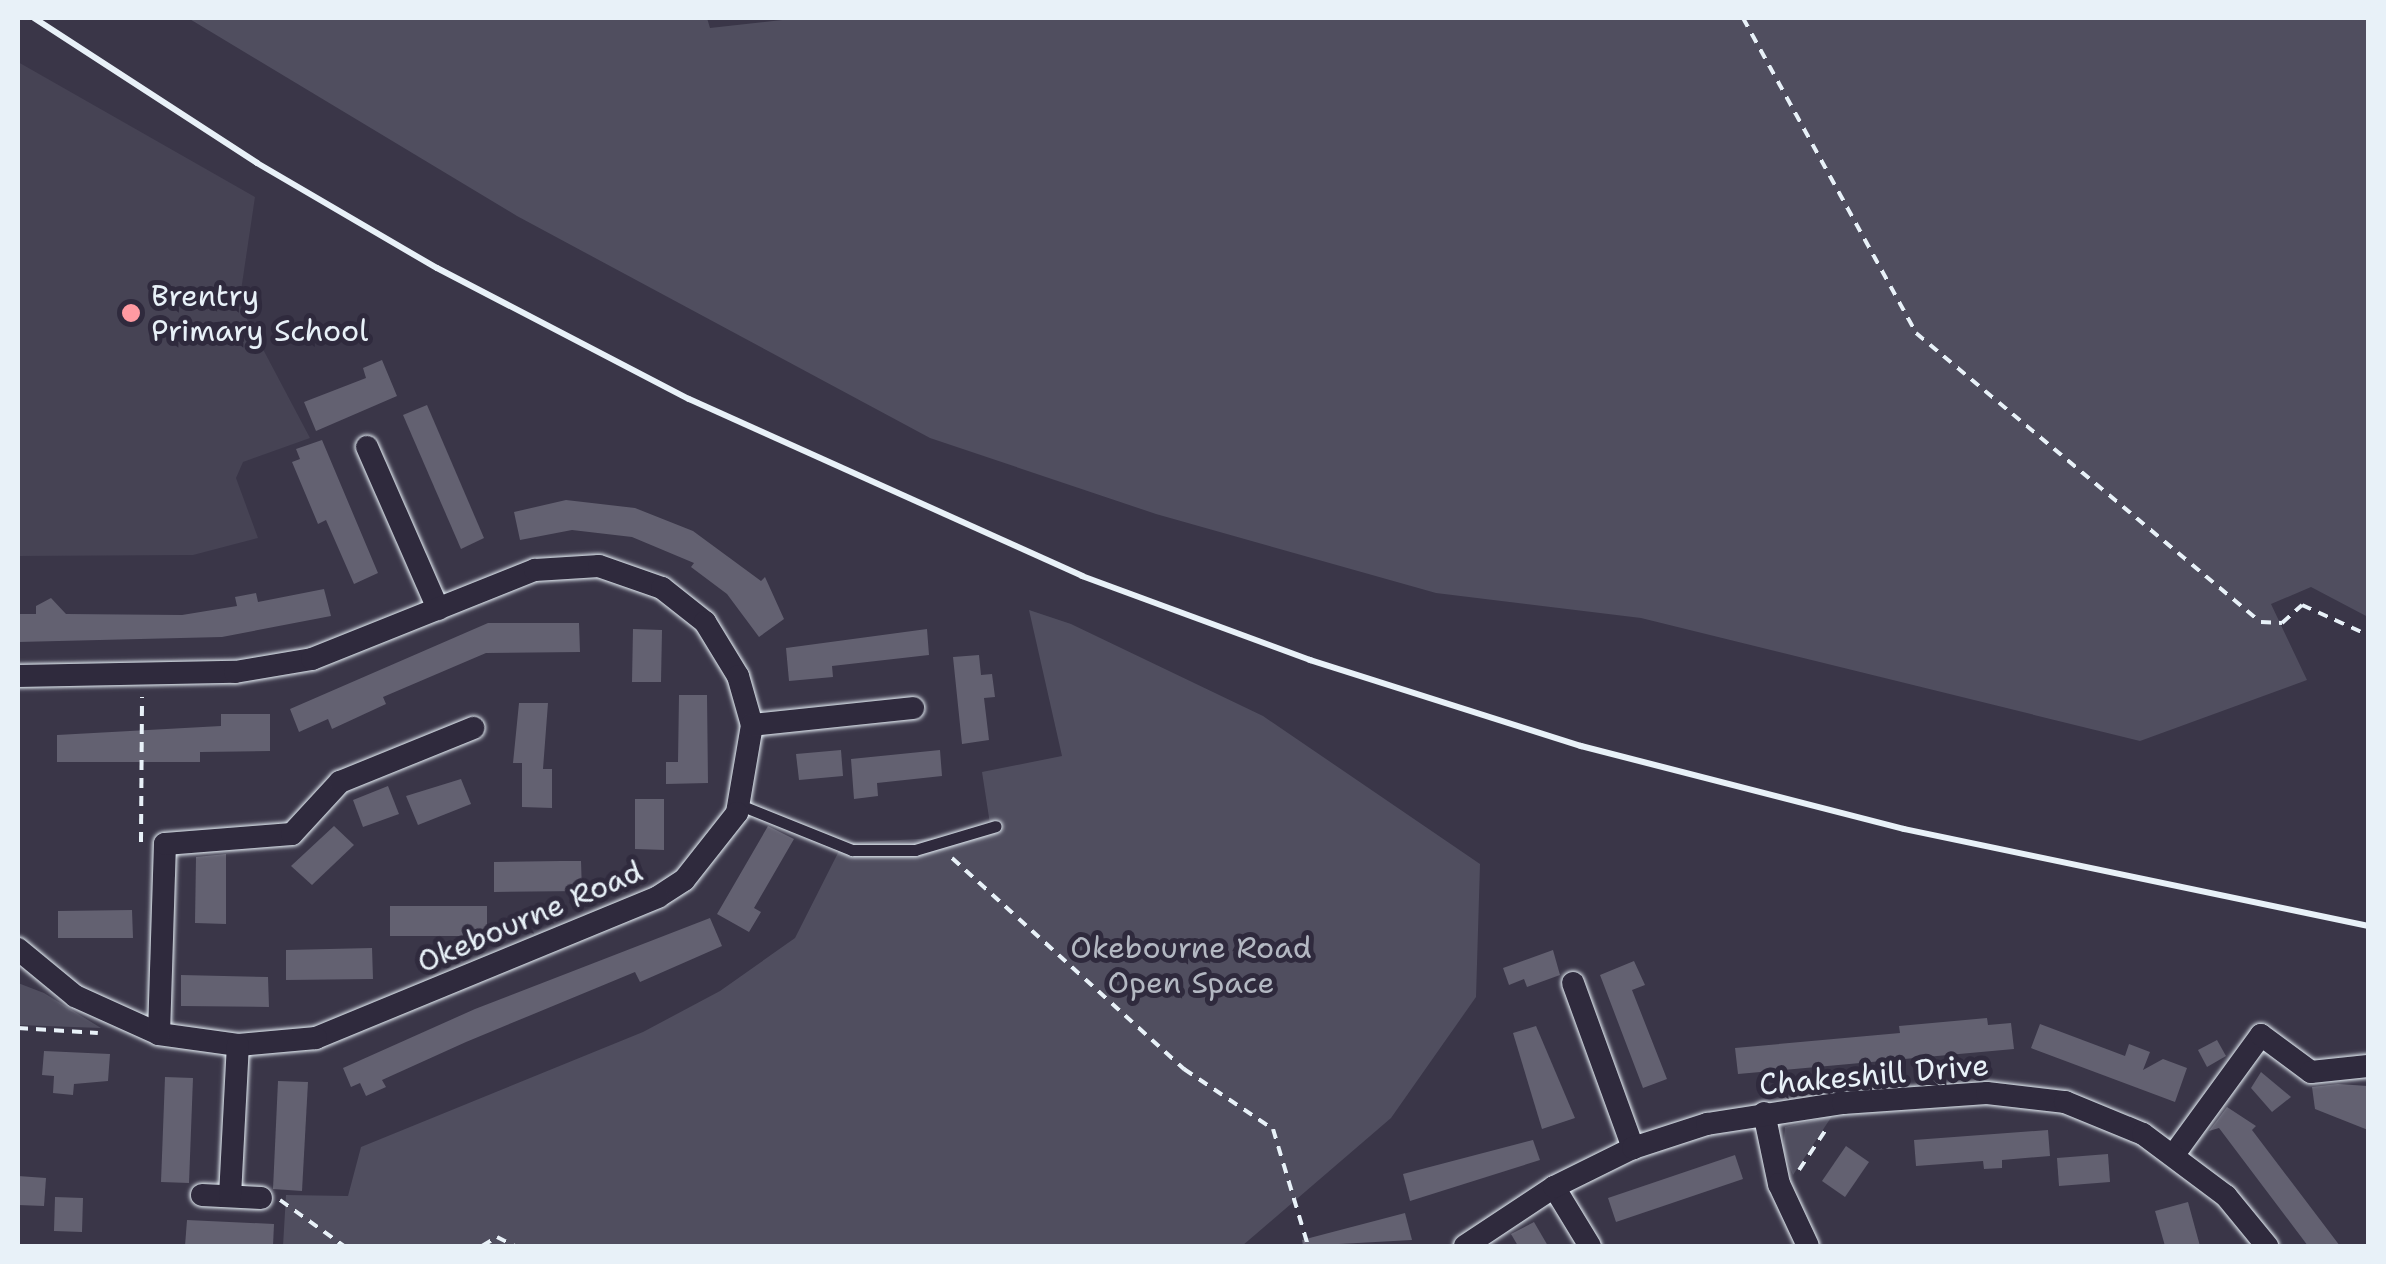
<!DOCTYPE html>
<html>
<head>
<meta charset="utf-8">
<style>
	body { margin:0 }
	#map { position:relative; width:2386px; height:1264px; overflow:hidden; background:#3a3648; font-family:"Shantell Sans",sans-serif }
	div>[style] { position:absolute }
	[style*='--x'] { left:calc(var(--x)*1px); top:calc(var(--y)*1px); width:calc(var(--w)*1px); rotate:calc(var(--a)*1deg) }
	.built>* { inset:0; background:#464354 }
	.green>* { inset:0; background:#504e5f }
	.building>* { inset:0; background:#636171 }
	.path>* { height:4px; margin-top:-2px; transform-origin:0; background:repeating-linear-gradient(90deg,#e8f1f8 0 10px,transparent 0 18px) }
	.roads { filter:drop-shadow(0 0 2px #e8f1f8) drop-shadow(0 0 2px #e8f1f8) }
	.lane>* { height:11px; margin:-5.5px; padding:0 5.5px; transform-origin:5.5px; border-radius:5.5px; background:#2f2a3d }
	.street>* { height:22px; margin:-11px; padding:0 11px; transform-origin:11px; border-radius:11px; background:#2f2a3d }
	.rail>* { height:6px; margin:-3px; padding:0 3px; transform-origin:3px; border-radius:3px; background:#e8f1f8 }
	.dots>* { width:28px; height:28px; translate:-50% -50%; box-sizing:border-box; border:5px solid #2f2a3d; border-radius:50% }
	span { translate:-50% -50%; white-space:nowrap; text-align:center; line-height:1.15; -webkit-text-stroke:10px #2f2a3d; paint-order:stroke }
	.poi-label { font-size:30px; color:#e8f1f8 }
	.left { translate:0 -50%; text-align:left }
	.street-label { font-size:30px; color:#e8f1f8 }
	.park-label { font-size:30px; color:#b3b8c2 }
	.frame { position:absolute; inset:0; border:20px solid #e8f1f8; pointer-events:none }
</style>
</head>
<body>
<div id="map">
	<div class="built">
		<div style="clip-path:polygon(18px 62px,255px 197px,239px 304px,310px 438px,243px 462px,236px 478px,258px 538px,193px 555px,18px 556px)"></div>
	</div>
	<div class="green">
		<div style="clip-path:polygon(188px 18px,707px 18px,710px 28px,800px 18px,2368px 18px,2368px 617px,2311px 587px,2271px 604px,2307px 680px,2140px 741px,1641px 618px,1436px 593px,1156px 514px,930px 438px,517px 216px)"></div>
		<div style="clip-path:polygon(1029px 610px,1071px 624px,1263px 716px,1480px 864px,1476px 997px,1391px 1118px,1242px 1246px,283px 1246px,286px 1195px,348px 1196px,361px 1147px,643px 1032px,720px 991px,795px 938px,843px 843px,937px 838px,990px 824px,982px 772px,1062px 756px)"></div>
		<div style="clip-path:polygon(18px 983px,44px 993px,101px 1028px,18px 1025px)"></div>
		<div style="clip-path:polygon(1832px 1116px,1793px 1175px,1783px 1148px,1785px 1127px)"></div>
	</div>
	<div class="building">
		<div style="clip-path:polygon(382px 360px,397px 396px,316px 431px,304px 402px,366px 378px,363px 368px)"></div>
		<div style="clip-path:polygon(427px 405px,484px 538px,461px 549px,403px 415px)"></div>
		<div style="clip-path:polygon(322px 440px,378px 573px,354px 584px,326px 520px,318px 524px,292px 462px,300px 459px,296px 449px)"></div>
		<div style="clip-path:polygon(566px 500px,635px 508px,693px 531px,761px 581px,765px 577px,784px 619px,759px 637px,727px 594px,691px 567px,694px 563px,632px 537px,572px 530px,520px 540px,514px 512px)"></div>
		<div style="clip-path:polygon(324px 589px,331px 616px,222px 637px,18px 642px,18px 614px,36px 614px,36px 606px,51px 598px,66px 614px,182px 615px,237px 606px,235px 597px,256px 593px,258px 602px)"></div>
		<div style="clip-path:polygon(488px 623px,579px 623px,580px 652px,486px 653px,383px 697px,386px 704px,332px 729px,328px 719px,299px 732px,290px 709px)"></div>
		<div style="clip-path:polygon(633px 629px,662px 630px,661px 682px,632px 682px)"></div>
		<div style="clip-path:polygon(927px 629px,929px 655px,832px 666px,833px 677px,789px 681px,786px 648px)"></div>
		<div style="clip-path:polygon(979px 655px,981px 675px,992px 674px,995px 697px,984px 698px,989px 740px,962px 744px,953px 657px)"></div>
		<div style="clip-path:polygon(679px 695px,707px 695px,708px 783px,666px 784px,666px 762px,678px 762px)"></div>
		<div style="clip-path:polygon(519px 703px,548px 703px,543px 769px,552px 769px,552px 808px,522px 807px,522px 763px,513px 763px)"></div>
		<div style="clip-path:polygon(221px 714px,270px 714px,270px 751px,200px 752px,200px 762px,57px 762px,57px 735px,221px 726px)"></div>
		<div style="clip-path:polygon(841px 750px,843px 776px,799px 780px,796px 754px)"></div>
		<div style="clip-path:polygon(940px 750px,942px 776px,877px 783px,878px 796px,854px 799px,851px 759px)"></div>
		<div style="clip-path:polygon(461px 779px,471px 804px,418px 825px,406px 796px)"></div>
		<div style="clip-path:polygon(388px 786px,399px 814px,363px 827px,353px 800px)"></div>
		<div style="clip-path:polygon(635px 799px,664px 799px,664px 850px,635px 849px)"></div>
		<div style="clip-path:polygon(334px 826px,354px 845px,312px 885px,291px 866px)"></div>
		<div style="clip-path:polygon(768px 826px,794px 839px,754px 908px,761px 912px,749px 932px,717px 914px)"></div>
		<div style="clip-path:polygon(226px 854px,226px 924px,195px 923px,196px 857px)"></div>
		<div style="clip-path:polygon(561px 861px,581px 861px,582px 891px,494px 892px,494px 862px)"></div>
		<div style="clip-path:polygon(390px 906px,487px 906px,487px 936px,390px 936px)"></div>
		<div style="clip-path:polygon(132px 910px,133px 938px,58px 938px,58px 911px)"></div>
		<div style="clip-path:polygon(710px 918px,722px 946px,640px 982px,635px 972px,466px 1042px,382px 1080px,386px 1087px,366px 1096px,360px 1083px,351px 1087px,343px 1068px,475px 1009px)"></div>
		<div style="clip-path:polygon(372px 948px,373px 979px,286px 980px,286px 950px)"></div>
		<div style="clip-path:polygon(1553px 950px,1560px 975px,1527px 987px,1524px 979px,1509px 985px,1503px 968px)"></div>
		<div style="clip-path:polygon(1634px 961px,1645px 985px,1632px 990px,1667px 1079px,1643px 1088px,1600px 975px)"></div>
		<div style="clip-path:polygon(181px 975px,268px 977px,269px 1007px,181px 1006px)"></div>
		<div style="clip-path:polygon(1987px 1018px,1988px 1025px,2011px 1023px,2014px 1049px,1738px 1074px,1735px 1048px,1900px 1033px,1899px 1026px)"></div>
		<div style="clip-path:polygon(2040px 1024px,2125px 1056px,2129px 1044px,2150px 1052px,2143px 1070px,2163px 1059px,2187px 1068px,2175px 1102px,2031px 1048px)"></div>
		<div style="clip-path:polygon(1536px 1026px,1575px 1118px,1542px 1129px,1513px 1033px)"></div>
		<div style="clip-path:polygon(2217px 1040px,2226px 1056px,2207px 1067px,2198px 1050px)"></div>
		<div style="clip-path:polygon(44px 1051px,110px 1054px,108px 1081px,74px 1084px,73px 1095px,53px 1093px,54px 1076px,42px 1075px)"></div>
		<div style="clip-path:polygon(2261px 1072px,2291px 1097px,2272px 1112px,2251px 1088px)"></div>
		<div style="clip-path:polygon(165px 1077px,193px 1078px,189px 1183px,161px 1182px)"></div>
		<div style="clip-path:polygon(278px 1081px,308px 1082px,302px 1191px,273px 1189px)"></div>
		<div style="clip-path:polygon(2338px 1084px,2368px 1086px,2368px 1130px,2315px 1109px,2312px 1087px)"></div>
		<div style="clip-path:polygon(2227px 1107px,2256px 1126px,2252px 1130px,2340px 1246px,2308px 1246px,2219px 1128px,2209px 1131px)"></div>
		<div style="clip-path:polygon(2048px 1130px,2050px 1156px,2002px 1160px,2002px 1168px,1984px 1169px,1983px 1161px,1916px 1166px,1914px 1140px)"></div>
		<div style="clip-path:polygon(1533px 1140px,1540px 1160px,1410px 1201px,1403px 1174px)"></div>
		<div style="clip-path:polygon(1846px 1146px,1869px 1162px,1845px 1197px,1822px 1181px)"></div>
		<div style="clip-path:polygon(2108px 1154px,2110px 1182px,2059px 1186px,2057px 1158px)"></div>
		<div style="clip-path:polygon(1735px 1155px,1743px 1179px,1616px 1222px,1608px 1198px)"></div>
		<div style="clip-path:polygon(18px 1176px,46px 1178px,44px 1206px,18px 1205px)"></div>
		<div style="clip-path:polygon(55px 1197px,83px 1198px,82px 1232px,54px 1231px)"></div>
		<div style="clip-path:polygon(2188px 1202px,2200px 1246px,2165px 1246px,2155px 1211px)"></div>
		<div style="clip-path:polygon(1405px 1213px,1412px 1240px,1303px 1246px,1302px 1240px)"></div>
		<div style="clip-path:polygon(187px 1220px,274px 1224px,273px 1246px,185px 1246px)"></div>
		<div style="clip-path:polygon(1534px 1222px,1548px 1246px,1518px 1246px,1511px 1234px)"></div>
	</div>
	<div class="path">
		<div style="--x:1743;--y:18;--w:359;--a:61.2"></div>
		<div style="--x:1916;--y:333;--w:450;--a:40"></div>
		<div style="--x:2261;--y:622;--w:21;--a:3"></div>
		<div style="--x:2282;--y:623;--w:27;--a:-42"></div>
		<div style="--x:2302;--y:605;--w:72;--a:24.4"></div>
		<div style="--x:141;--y:842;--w:145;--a:-89.6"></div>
		<div style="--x:952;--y:858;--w:314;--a:42.3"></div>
		<div style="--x:1184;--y:1069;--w:107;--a:34"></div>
		<div style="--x:1273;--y:1129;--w:122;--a:73.3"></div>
		<div style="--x:18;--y:1028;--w:80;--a:3.6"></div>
		<div style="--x:1799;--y:1170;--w:50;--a:-56.3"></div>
		<div style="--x:280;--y:1200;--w:79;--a:35.7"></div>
		<div style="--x:482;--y:1246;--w:17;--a:-31"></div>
		<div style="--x:497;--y:1237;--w:20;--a:27"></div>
	</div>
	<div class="roads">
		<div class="lane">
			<div style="--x:740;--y:805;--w:121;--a:21.9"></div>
			<div style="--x:852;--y:850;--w:63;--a:0"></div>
			<div style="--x:915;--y:850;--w:84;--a:-16.5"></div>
		</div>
		<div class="street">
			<div style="--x:367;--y:447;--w:177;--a:66.3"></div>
			<div style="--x:18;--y:676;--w:217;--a:-1.1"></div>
			<div style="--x:235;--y:672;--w:78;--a:-9.6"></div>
			<div style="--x:312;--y:659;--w:240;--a:-21.8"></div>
			<div style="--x:535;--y:570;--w:64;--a:-3.6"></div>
			<div style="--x:599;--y:566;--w:67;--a:19.2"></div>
			<div style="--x:662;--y:588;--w:55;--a:38.3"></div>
			<div style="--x:705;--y:622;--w:63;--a:58.6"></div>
			<div style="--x:738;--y:676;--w:51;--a:74.1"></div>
			<div style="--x:752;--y:725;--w:89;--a:99.7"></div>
			<div style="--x:737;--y:813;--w:85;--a:128.3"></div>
			<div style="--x:684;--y:880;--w:31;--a:147"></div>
			<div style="--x:658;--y:897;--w:370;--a:157.6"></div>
			<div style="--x:316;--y:1038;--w:78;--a:174.9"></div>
			<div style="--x:238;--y:1045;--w:80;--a:-172.1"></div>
			<div style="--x:159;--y:1034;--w:92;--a:-155.7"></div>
			<div style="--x:75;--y:996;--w:74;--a:-140.5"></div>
			<div style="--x:752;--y:725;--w:162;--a:-6"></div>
			<div style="--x:1573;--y:983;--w:176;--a:70"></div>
			<div style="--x:159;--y:1034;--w:190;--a:-88.2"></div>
			<div style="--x:165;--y:844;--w:127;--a:-4.5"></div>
			<div style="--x:292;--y:834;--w:71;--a:-47.3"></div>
			<div style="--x:340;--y:782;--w:144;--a:-22.1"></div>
			<div style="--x:1764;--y:1113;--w:73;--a:78.1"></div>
			<div style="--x:1779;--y:1184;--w:68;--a:64.9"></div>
			<div style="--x:2175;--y:1153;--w:146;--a:-53.9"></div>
			<div style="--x:2261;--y:1035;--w:62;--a:36.5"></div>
			<div style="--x:2311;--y:1072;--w:57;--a:-6"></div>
			<div style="--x:1554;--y:1187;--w:69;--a:58.6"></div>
			<div style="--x:202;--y:1195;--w:59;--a:2.9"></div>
			<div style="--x:230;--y:1196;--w:151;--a:-87"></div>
			<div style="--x:1465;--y:1246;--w:107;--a:-33.5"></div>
			<div style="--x:1554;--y:1187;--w:88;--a:-26.3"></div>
			<div style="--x:1633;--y:1148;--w:78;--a:-18"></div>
			<div style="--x:1707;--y:1124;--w:138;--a:-8.8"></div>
			<div style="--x:1843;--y:1103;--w:144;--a:-4"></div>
			<div style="--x:1987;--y:1093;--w:79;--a:6.6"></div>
			<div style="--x:2065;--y:1102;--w:84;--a:22.3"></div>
			<div style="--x:2143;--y:1134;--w:104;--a:36.8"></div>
			<div style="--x:2226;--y:1196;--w:65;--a:50.6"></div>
		</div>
	</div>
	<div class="rail">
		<div style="--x:34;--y:18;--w:266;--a:33"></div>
		<div style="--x:257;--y:163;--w:208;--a:30.3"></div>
		<div style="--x:437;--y:268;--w:284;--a:27.5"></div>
		<div style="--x:689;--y:399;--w:431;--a:24.2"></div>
		<div style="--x:1082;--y:576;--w:243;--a:20.2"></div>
		<div style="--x:1310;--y:660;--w:284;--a:17.6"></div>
		<div style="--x:1581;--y:746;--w:333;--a:14.4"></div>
		<div style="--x:1904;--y:829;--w:474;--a:11.8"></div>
	</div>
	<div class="dots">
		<div style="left:131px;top:313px;background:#ff9aa2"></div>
	</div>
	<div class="poi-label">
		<span class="left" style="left:151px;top:313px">Brentry<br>Primary School</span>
	</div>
	<div class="street-label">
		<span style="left:530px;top:917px;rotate:-23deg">Okebourne Road</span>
		<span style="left:1874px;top:1075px;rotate:-5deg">Chakeshill Drive</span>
	</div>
	<div class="park-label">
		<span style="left:1191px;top:965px">Okebourne Road<br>Open Space</span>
	</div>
	<div class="frame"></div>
</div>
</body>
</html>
